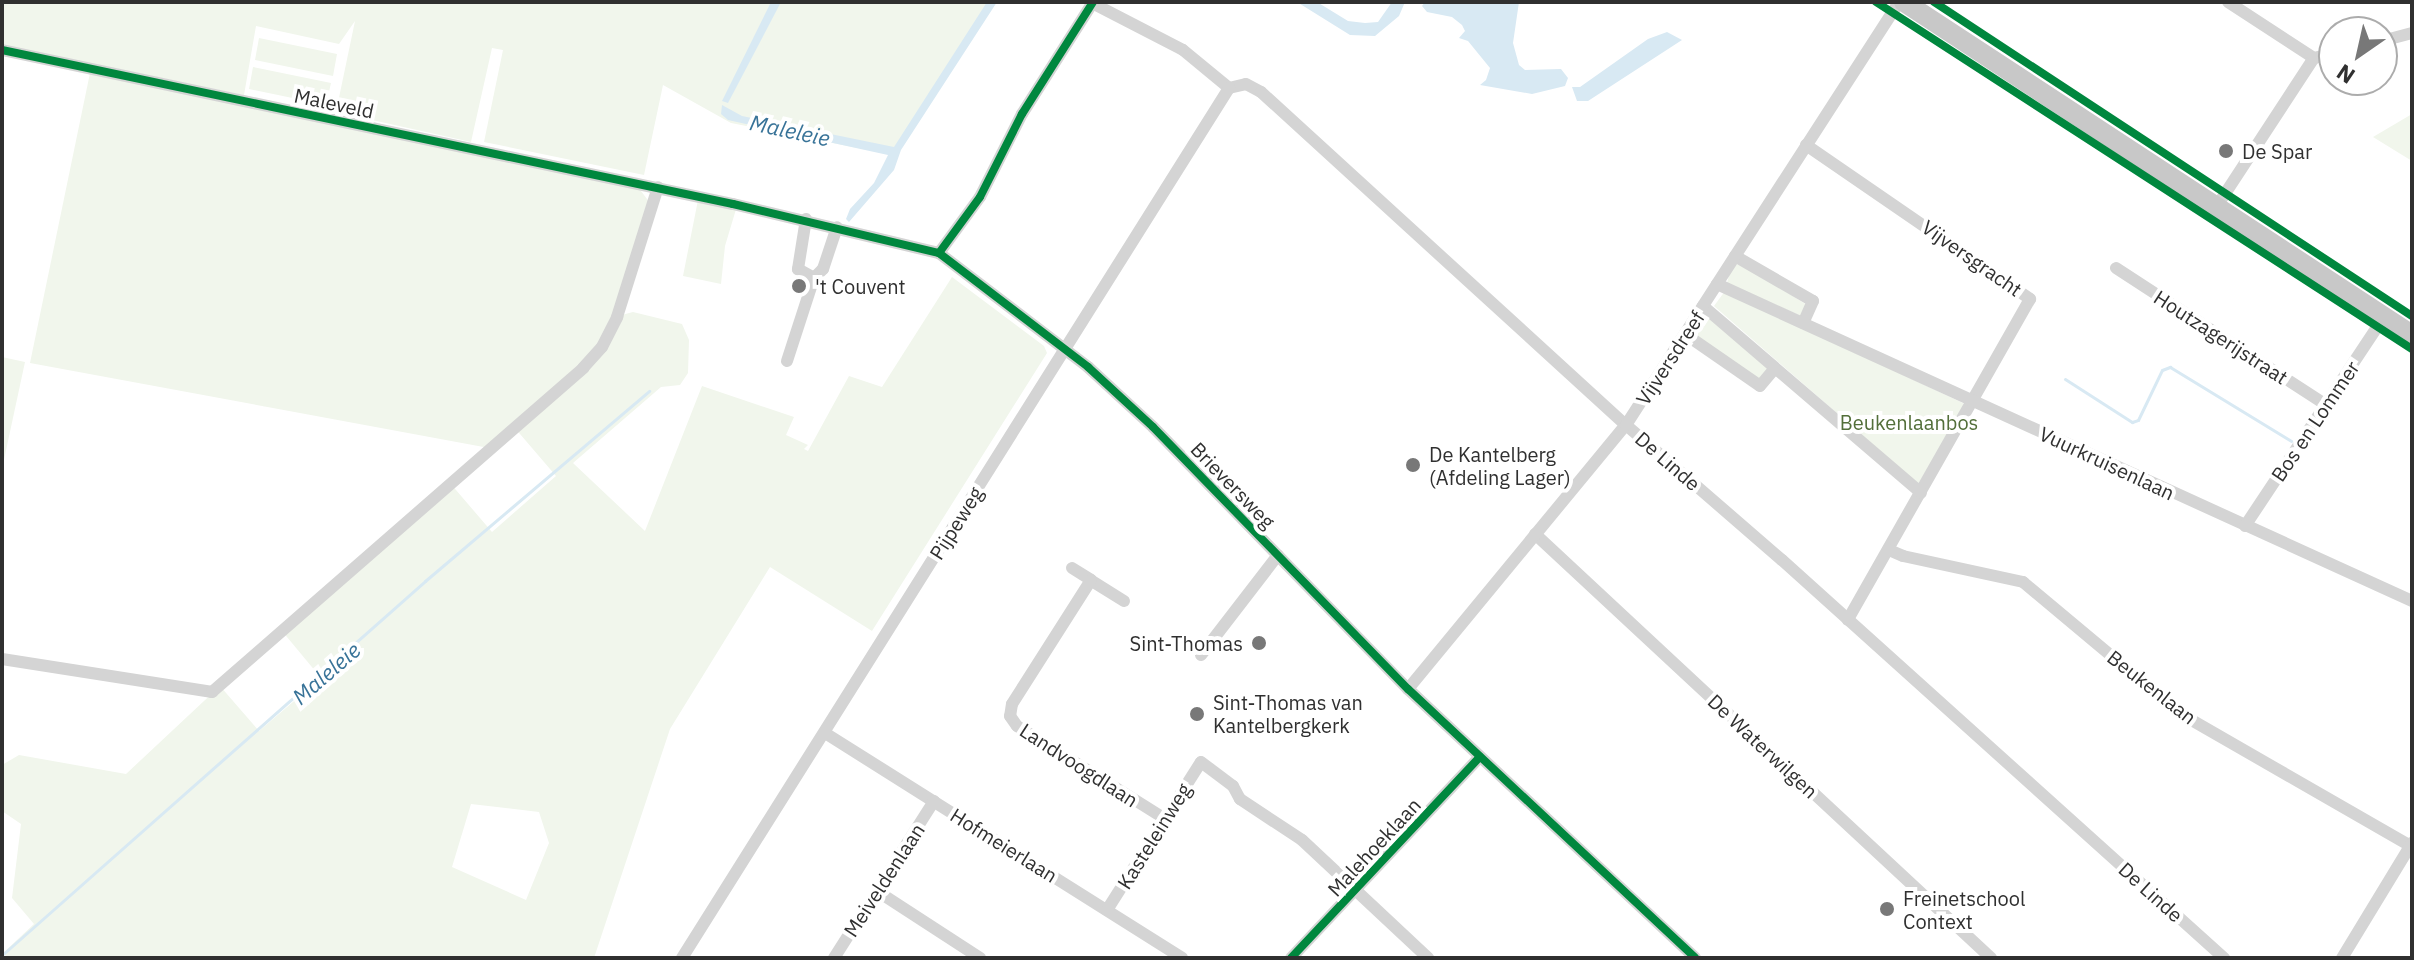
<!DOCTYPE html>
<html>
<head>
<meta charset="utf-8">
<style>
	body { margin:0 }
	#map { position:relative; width:2414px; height:960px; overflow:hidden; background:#fff; font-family:"IBM Plex Sans",sans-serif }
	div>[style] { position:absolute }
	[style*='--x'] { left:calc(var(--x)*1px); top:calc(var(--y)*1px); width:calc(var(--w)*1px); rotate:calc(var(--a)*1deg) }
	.green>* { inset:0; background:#f1f6ec }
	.water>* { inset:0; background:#d8e9f3 }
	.stream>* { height:3px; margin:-1.5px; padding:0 1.5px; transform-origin:1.5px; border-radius:1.5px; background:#d8e9f3 }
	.minor>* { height:12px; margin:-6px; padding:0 6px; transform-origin:6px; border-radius:6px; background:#d4d4d4 }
	.primary>* { height:20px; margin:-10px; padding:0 10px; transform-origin:10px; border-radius:10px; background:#c8c8c8 }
	.cycleway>* { height:8px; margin:-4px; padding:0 4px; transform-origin:4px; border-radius:4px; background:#00873e }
	.dots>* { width:22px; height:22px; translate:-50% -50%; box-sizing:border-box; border:4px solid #fff; border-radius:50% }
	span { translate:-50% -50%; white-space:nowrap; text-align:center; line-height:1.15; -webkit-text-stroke:8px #fff; paint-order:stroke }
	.street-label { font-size:20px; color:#303030 }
	.poi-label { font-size:20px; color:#303030 }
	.left { translate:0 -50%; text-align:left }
	.right { translate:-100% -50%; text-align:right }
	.park-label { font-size:20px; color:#536f3a }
	.water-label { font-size:22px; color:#387398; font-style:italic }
	.frame { position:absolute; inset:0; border:4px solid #303030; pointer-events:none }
	.north { position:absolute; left:2318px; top:16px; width:80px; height:80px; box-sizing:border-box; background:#fff; border:2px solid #acacac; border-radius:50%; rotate:214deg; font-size:22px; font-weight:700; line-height:32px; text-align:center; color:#303030 }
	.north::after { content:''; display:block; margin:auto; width:28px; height:36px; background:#787878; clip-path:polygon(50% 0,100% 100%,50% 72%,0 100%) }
</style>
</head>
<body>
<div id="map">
	<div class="green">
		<div style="clip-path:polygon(2px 2px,994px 2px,893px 155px,731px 123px,663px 85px,644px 175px,484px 142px,503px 50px,492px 48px,471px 142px,336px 112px,355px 21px,339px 44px,256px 26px,244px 95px,2px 45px)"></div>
		<div style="clip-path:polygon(259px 38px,337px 54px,333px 76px,255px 60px)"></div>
		<div style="clip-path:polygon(253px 67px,331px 83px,326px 105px,249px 89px)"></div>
		<div style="clip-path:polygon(evenodd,90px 73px,638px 187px,650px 203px,618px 316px,633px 312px,682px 324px,689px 340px,688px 373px,680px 385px,661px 387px,573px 463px,645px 531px,702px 386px,794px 417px,786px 435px,808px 445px,804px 449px,808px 451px,849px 376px,882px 387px,952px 277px,1044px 346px,1047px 353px,872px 631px,770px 567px,670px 729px,594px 958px,12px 958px,2px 954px,34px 924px,12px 898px,21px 824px,2px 811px,2px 765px,19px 755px,126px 774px,220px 686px,259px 731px,321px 678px,282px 631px,450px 483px,492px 532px,556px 476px,514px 427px,489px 448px,30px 363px,90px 73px,471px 804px,539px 812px,549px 843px,526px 900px,452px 867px,471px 804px)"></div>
		<div style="clip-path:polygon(2412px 114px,2412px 161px,2373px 137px)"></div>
		<div style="clip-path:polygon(698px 200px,737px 206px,725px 246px,721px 284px,683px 276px)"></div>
		<div style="clip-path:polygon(1742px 264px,1807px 305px,1801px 316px,1727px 283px,1732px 265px)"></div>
		<div style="clip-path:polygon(1725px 291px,1967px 405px,1918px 484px,1714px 306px)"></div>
		<div style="clip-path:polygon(1702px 315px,1707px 315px,1768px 367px,1763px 378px,1757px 378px,1693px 334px)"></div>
		<div style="clip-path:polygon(2px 357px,25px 362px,2px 469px)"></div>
	</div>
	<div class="water">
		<div style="clip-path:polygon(771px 2px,781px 2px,728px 103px,722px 101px)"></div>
		<div style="clip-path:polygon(987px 2px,997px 2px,901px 150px,894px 170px,849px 222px,846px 219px,850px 209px,874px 183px,888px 155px,728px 120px,721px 114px,722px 105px,742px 116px,894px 147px)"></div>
		<div style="clip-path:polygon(1297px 2px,1317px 2px,1348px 21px,1365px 23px,1378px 22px,1392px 2px,1405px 2px,1399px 16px,1375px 36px,1350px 35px)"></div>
		<div style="clip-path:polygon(1425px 2px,1519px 2px,1513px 43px,1519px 65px,1525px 70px,1561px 69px,1568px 78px,1565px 86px,1532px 94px,1480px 85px,1486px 80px,1490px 68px,1468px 41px,1459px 38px,1465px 31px,1462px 25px,1452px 17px,1427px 12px,1422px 6px)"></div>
		<div style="clip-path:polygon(1667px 32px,1682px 40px,1588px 101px,1577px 101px,1572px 87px,1580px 87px,1648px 39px)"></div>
	</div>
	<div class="stream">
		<div style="--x:2065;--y:379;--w:80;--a:32.7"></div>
		<div style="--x:2132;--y:422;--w:6;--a:-18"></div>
		<div style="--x:2138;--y:420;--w:55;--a:-64.4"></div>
		<div style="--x:2162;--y:370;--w:9;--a:-21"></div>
		<div style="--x:2170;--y:367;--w:142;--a:31.4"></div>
		<div style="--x:2;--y:955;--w:565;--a:-41.48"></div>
		<div style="--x:425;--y:581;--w:294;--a:-40.3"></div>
	</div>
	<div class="minor">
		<div style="--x:2228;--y:2;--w:103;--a:33.1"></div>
		<div style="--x:1092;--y:3;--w:102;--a:27.3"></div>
		<div style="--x:1183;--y:50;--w:60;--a:39.6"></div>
		<div style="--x:2382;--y:41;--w:31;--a:-15"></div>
		<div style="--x:2;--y:50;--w:747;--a:11.9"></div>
		<div style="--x:733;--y:204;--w:212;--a:13.4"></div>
		<div style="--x:939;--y:253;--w:188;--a:37.4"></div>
		<div style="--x:1088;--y:367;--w:88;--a:42.7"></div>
		<div style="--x:1153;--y:427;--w:366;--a:45.8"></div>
		<div style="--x:1408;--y:689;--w:393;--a:43.1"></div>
		<div style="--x:1229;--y:88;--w:17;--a:-13"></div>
		<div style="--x:1246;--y:84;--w:17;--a:28"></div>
		<div style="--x:1261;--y:92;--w:494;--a:42.4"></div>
		<div style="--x:1626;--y:425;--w:206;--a:40.9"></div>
		<div style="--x:1782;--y:560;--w:595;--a:42"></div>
		<div style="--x:1806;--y:145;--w:272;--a:34.5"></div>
		<div style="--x:2030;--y:299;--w:369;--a:119.6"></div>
		<div style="--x:2217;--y:206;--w:177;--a:-56.8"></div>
		<div style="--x:2314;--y:58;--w:21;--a:-14"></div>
		<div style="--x:806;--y:219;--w:51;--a:99.1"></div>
		<div style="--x:798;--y:269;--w:18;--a:29"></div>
		<div style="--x:814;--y:278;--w:13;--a:-45"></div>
		<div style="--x:823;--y:269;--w:44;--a:-71.6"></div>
		<div style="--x:939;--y:253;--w:69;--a:-53.8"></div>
		<div style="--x:980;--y:197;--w:93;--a:-63.2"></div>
		<div style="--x:1022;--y:114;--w:133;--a:-57.6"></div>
		<div style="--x:1735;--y:256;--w:90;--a:30"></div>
		<div style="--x:1813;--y:301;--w:24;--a:114"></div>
		<div style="--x:2116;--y:268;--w:251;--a:33.1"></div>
		<div style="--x:1717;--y:284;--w:764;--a:24.52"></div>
		<div style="--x:1703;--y:306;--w:287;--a:40.6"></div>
		<div style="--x:1685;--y:334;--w:91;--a:34.7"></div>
		<div style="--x:1760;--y:386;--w:23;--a:-50"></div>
		<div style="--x:787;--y:361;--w:87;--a:-72"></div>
		<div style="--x:2245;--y:526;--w:251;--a:-56.4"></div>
		<div style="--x:1535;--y:534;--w:623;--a:42.92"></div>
		<div style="--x:1889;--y:550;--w:15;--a:23"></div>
		<div style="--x:1903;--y:556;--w:123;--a:12.2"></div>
		<div style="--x:2023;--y:582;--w:206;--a:39.9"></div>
		<div style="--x:2181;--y:714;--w:267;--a:29.9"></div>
		<div style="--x:1072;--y:568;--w:22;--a:32"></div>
		<div style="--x:1124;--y:601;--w:39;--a:-148"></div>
		<div style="--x:1091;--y:580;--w:147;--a:122.5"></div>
		<div style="--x:1012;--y:704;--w:12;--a:99"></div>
		<div style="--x:1010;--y:716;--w:12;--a:55"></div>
		<div style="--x:1017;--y:726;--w:175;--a:32.1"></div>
		<div style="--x:1201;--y:655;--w:126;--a:-52.4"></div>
		<div style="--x:2;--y:659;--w:213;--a:8.9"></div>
		<div style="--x:212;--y:692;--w:493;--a:-41.1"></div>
		<div style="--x:583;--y:368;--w:28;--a:-48"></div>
		<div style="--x:602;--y:347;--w:34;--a:-63"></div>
		<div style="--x:617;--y:317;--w:136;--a:-72.5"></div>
		<div style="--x:1408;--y:689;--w:342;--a:-50.5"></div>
		<div style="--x:1626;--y:425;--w:503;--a:-57.16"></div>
		<div style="--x:825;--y:733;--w:422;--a:32.2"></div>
		<div style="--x:877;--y:891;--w:123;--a:33"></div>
		<div style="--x:1107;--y:910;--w:175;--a:-57.6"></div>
		<div style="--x:1201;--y:762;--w:40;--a:37"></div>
		<div style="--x:1233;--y:786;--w:15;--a:62"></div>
		<div style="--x:1240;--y:799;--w:74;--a:33.5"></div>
		<div style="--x:1302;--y:840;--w:173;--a:43.1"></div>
		<div style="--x:682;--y:958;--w:1028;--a:-57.84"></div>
		<div style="--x:834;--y:958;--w:186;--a:-57.5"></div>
		<div style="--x:1291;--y:958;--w:276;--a:-46.8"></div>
		<div style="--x:2342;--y:958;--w:135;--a:-58.7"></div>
	</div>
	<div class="primary">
		<div style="--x:1904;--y:2;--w:607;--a:33.25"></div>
	</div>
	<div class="cycleway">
		<div style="--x:1876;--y:2;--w:639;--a:32.92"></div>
		<div style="--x:1934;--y:2;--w:572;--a:33.3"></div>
		<div style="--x:2;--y:50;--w:747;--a:11.9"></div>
		<div style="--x:733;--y:204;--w:212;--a:13.4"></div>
		<div style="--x:939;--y:253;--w:188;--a:37.4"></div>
		<div style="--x:1088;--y:367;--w:88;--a:42.7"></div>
		<div style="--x:1153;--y:427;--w:366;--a:45.8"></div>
		<div style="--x:1408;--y:689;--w:393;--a:43.1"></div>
		<div style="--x:939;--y:253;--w:69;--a:-53.8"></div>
		<div style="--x:980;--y:197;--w:93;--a:-63.2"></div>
		<div style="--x:1022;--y:114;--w:133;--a:-57.6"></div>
		<div style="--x:1291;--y:958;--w:276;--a:-46.8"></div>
	</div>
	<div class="dots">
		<div style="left:2226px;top:151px;background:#787878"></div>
		<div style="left:799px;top:286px;background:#787878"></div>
		<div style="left:1413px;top:465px;background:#787878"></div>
		<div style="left:1259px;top:643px;background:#787878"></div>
		<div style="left:1197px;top:714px;background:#787878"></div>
		<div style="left:1887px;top:909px;background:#787878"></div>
	</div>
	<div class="street-label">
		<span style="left:334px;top:103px;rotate:12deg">Maleveld</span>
		<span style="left:1972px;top:258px;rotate:35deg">Vijversgracht</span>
		<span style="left:2221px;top:337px;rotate:33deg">Houtzagerijstraat</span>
		<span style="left:1670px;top:358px;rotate:-57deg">Vijversdreef</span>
		<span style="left:2315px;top:421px;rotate:-56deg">Bos en Lommer</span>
		<span style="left:1668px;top:461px;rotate:41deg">De Linde</span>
		<span style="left:2107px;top:463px;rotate:25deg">Vuurkruisenlaan</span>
		<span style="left:1233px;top:485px;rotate:46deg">Brieversweg</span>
		<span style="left:956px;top:523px;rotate:-58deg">Pijpeweg</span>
		<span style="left:2152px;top:687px;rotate:38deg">Beukenlaan</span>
		<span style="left:1763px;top:746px;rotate:43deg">De Waterwilgen</span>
		<span style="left:1079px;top:765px;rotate:33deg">Landvoogdlaan</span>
		<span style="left:1154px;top:836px;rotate:-58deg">Kasteleinweg</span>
		<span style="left:1004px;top:845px;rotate:32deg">Hofmeierlaan</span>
		<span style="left:1374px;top:847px;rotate:-47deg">Malehoeklaan</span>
		<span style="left:884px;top:880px;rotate:-57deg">Meiveldenlaan</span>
		<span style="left:2151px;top:892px;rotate:42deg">De Linde</span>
	</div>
	<div class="poi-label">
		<span class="left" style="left:2242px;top:151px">De Spar</span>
		<span class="left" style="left:815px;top:286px">'t Couvent</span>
		<span class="left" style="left:1429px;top:466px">De Kantelberg<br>(Afdeling Lager)</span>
		<span class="right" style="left:1243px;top:643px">Sint-Thomas</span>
		<span class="left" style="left:1213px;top:714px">Sint-Thomas van<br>Kantelbergkerk</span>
		<span class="left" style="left:1903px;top:910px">Freinetschool<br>Context</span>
	</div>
	<div class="park-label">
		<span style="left:1909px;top:422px">Beukenlaanbos</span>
	</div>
	<div class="water-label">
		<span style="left:790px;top:130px;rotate:12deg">Maleleie</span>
		<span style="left:326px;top:673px;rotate:-41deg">Maleleie</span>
	</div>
	<div class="frame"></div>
	<div class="north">N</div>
</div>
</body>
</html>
